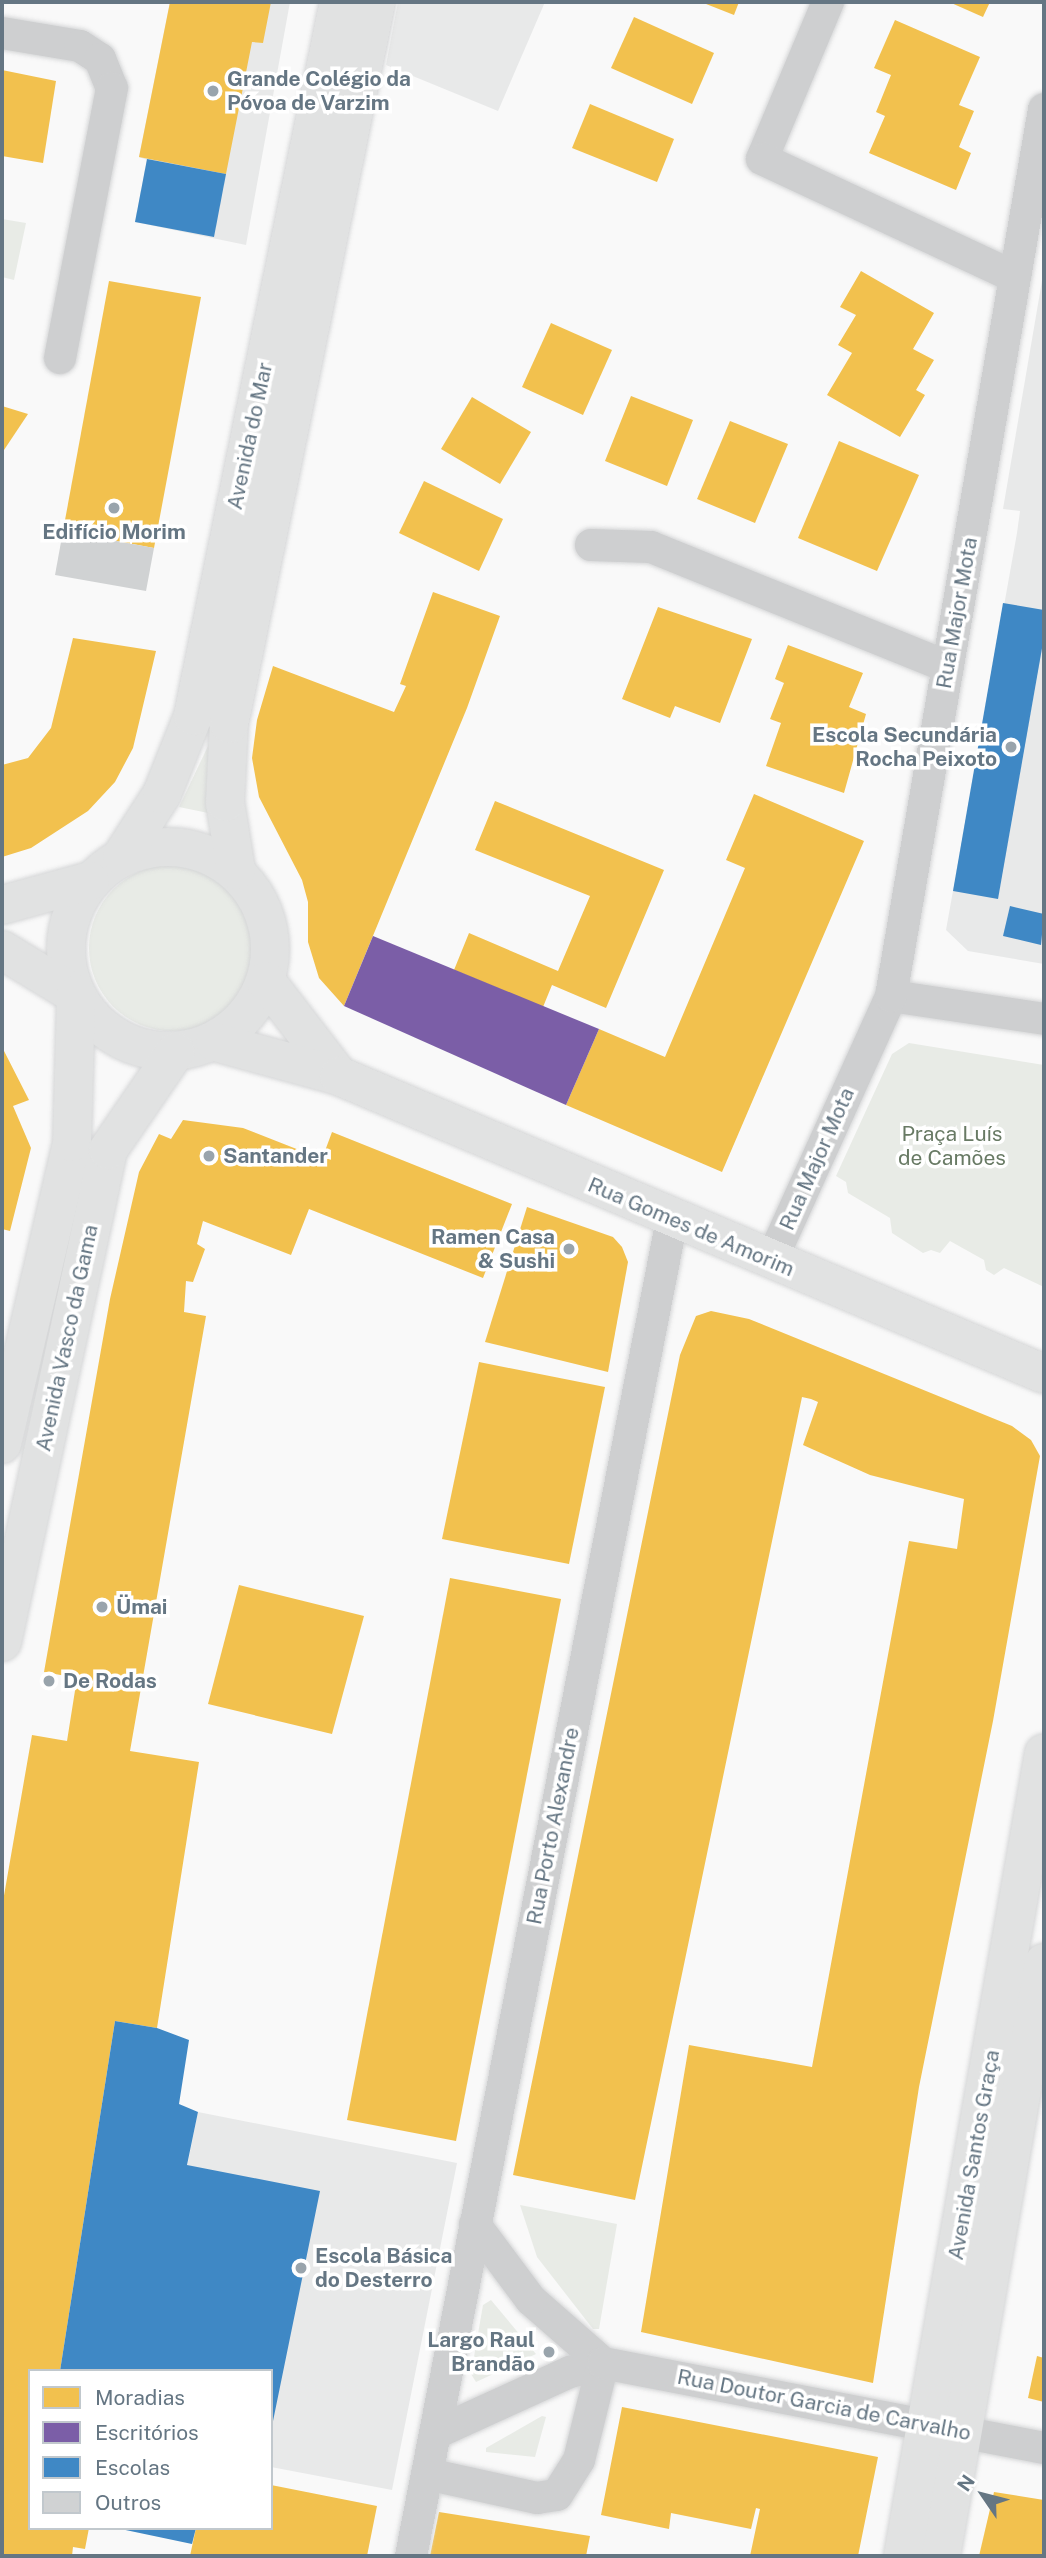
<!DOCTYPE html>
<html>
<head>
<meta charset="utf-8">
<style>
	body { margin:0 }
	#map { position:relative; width:1046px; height:2558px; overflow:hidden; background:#f9f9f9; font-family:"Public Sans",sans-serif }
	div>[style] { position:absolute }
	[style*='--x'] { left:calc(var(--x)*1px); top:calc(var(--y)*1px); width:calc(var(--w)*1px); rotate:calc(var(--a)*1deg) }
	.built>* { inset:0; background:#e8e9e9 }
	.green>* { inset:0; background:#e8ebe6 }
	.round { border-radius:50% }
	.homes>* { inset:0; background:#f2c14e }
	.offices>* { inset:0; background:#7b5ea7 }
	.schools>* { inset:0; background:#3f88c5 }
	.building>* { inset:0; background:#d0d2d3 }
	.roads { filter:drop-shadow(0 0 2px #d5d6d7) drop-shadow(0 0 2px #d5d6d7) }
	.street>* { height:32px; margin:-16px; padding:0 16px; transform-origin:16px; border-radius:16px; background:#cecfd0 }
	.secondary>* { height:38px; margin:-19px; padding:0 19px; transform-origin:19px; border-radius:19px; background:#e1e2e2 }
	.secondary>.ring { margin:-19px; padding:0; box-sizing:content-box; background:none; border:38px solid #e1e2e2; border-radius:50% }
	.dots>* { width:19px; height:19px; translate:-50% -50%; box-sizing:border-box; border:4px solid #fff; border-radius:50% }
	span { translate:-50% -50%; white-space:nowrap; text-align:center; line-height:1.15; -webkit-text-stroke:7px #fff; paint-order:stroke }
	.poi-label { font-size:21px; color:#657683; font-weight:700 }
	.left { translate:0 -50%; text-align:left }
	.right { translate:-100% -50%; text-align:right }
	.street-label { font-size:21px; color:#657683 }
	.park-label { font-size:21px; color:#687a64 }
	.frame { position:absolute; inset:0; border:4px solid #657683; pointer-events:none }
	.legend { position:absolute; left:28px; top:2369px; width:245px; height:161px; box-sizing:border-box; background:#fff; border:2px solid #c1c8cd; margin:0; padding:9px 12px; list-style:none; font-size:21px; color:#657683 }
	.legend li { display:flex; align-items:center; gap:14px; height:35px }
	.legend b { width:35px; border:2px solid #c1c8cd }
	.north { position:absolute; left:948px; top:2460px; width:70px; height:70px; -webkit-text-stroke:5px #fff; paint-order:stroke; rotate:305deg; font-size:19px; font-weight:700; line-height:28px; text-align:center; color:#657683 }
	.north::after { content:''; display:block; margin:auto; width:24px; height:32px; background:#657683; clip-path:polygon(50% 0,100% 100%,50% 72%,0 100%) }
</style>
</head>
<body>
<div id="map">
	<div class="built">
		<div style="clip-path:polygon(170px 2px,290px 2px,246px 245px,135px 222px,147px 160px,139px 157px)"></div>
		<div style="clip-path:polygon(398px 2px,545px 2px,498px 111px,386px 65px)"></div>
		<div style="clip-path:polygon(1044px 269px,1044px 964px,968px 951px,946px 930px,1017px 533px,1020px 511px,1003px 509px)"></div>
		<div style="clip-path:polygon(198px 2112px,457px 2163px,392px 2490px,271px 2467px,271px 2371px,146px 2371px)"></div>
	</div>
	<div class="green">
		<div style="clip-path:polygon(2px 219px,26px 223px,14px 280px,2px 277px)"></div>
		<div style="clip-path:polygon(209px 744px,213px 814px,179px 807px)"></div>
		<div class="round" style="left:89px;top:865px;width:166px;height:166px"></div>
		<div style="clip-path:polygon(909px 1043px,1044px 1065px,1044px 1287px,1004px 1268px,994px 1275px,986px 1270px,984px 1260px,950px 1241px,940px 1253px,931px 1250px,923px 1253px,892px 1233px,890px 1218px,848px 1193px,846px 1182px,836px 1176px,892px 1054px)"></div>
		<div style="clip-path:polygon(520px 2205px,617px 2224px,599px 2329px,593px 2329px,537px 2257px)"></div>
		<div style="clip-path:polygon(491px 2300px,536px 2354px,476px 2382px,471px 2374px,483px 2305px)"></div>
		<div style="clip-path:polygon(542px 2416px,546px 2417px,535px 2457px,486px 2452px,486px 2448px)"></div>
	</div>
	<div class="homes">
		<div style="clip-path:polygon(170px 2px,271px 2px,263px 43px,252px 42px,226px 174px,139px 157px)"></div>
		<div style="clip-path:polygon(701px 2px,739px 2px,734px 15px)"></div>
		<div style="clip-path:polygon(949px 2px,990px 2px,983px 17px)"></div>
		<div style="clip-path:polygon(634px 17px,714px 53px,692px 104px,611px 68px)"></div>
		<div style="clip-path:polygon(895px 20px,980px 57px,959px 105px,974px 111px,959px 147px,971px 153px,956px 190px,869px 153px,885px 116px,876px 112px,891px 75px,874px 68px)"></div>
		<div style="clip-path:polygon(2px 70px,56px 81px,43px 163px,2px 156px)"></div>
		<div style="clip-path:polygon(590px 104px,674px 139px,657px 182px,572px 148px)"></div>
		<div style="clip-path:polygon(861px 271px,934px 313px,913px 349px,934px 360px,916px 390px,925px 395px,900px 437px,827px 395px,852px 353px,838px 345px,856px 315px,840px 307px)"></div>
		<div style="clip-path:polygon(109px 281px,201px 297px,154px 548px,63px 531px)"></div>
		<div style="clip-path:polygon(551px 323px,612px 350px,583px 415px,522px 387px)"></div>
		<div style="clip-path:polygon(631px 396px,693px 420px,667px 486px,605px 461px)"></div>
		<div style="clip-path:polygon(472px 397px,531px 432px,500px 484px,441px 449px)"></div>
		<div style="clip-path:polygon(2px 406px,28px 414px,2px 453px)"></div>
		<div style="clip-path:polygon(730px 421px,788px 444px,755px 523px,697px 499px)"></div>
		<div style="clip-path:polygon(839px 441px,919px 475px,877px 571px,798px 538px)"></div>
		<div style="clip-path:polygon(424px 481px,503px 519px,479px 571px,399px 533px)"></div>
		<div style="clip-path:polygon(433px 592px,500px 616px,467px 708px,344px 1006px,319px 978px,308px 942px,308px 902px,302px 880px,259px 797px,252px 758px,257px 720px,273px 666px,394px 712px,406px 686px,400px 684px)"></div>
		<div style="clip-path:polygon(658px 607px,752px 639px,720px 723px,675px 706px,670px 718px,622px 699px)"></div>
		<div style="clip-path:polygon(73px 638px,156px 651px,133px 748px,115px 782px,88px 811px,31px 848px,2px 857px,2px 765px,28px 758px,51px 728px)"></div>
		<div style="clip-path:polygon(788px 645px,863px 673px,849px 707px,866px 714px,844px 793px,766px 766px,781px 723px,770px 719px,784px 683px,775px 679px)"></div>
		<div style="clip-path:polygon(754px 794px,864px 841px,722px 1172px,566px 1105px,599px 1029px,665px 1057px,745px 868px,726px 860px)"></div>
		<div style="clip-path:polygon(495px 801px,664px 870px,606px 1008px,552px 985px,543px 1007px,454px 970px,469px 933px,558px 971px,590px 896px,475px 850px)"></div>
		<div style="clip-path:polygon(2px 1047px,29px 1100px,13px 1106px,31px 1148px,10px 1231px,2px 1229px)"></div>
		<div style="clip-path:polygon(183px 1120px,243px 1128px,322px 1159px,332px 1132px,512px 1204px,483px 1278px,309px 1209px,291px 1255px,203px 1221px,197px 1244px,205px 1249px,193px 1282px,186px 1281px,184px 1312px,206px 1316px,130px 1751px,199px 1762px,157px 2028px,115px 2021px,60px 2371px,30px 2371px,30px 2528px,89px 2528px,85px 2549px,73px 2547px,72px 2556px,2px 2556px,2px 1907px,32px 1735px,67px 1741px,77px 1678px,44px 1672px,110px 1299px,139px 1172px,159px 1134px,171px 1139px)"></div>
		<div style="clip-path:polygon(527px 1207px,613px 1237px,622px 1247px,628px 1262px,608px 1372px,485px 1342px)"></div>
		<div style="clip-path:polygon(711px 1311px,749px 1319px,1012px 1426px,1031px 1440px,1040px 1456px,993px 1721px,919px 2087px,873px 2383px,641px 2332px,689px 2045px,812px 2067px,909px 1541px,957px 1549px,964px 1499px,870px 1475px,803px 1445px,818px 1402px,811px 1399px,802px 1397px,635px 2200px,513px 2175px,680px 1355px,696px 1316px)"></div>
		<div style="clip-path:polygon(479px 1362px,605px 1387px,569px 1564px,442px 1539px)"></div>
		<div style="clip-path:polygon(450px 1578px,561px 1599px,456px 2141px,347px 2120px)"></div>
		<div style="clip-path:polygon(239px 1585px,364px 1616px,332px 1734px,208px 1704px)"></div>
		<div style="clip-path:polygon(1037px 2356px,1044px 2358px,1044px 2402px,1028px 2398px)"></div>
		<div style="clip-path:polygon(622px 2407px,878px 2457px,858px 2556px,750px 2556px,760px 2509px,756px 2508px,751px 2529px,671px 2513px,669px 2529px,601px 2515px)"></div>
		<div style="clip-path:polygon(271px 2485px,377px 2506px,367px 2556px,190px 2556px,196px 2528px,271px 2528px)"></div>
		<div style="clip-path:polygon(994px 2492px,1044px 2500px,1044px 2556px,979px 2556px)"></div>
		<div style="clip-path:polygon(439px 2512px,590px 2536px,586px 2556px,430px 2556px)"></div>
	</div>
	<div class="offices">
		<div style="clip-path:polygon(373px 936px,599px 1029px,566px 1105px,344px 1006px)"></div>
	</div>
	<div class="schools">
		<div style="clip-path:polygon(147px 159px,226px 174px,214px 237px,135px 222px)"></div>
		<div style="clip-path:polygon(1003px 603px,1044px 610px,1044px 637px,998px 899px,953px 891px)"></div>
		<div style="clip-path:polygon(1010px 906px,1044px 914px,1041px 945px,1003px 936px)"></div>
		<div style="clip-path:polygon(115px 2021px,157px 2028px,189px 2040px,179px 2104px,198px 2112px,187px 2165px,320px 2191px,272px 2426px,271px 2371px,60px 2371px)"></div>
		<div style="clip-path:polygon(116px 2528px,196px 2528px,192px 2544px)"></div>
	</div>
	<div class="building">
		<div style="clip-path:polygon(63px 531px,154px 548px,146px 591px,55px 575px)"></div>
	</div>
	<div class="roads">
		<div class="street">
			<div style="--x:828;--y:2;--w:170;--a:112.8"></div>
			<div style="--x:762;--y:159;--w:279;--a:25"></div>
			<div style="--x:2;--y:33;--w:79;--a:9.5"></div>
			<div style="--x:80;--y:46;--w:24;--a:33"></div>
			<div style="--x:100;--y:59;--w:31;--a:68"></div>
			<div style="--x:112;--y:88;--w:275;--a:100.9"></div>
			<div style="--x:591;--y:545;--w:60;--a:1.9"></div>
			<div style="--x:651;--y:547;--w:320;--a:22"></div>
			<div style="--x:891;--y:996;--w:155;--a:8.5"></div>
			<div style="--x:771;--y:1261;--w:291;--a:-65.6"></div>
			<div style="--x:891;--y:996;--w:900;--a:-80.21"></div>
			<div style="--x:436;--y:2433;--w:147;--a:-24.5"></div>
			<div style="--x:570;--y:2372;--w:34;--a:-15"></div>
			<div style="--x:603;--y:2363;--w:96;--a:-138.8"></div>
			<div style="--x:531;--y:2300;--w:94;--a:-126.7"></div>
			<div style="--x:427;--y:2474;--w:113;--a:12.3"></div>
			<div style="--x:537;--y:2498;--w:20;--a:-9"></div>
			<div style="--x:557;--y:2495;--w:41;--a:-57.8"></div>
			<div style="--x:579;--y:2460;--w:100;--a:-76.1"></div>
			<div style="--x:603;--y:2363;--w:449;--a:10.9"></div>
			<div style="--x:411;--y:2556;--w:1361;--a:-78.95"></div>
		</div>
		<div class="secondary">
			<div class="ring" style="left:66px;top:847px;width:166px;height:166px"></div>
			<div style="--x:122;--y:856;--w:74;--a:-57.2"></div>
			<div style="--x:162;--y:794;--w:84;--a:-68.3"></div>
			<div style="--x:193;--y:716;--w:729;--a:-78.44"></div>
			<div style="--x:236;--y:870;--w:69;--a:-99.2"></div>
			<div style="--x:225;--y:802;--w:78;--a:-87.1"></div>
			<div style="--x:229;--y:724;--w:737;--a:-78.49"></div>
			<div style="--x:2;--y:905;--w:91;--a:-15.3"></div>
			<div style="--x:2;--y:950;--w:87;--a:31.3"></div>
			<div style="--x:266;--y:981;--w:120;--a:52.5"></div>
			<div style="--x:215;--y:1042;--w:129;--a:15.3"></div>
			<div style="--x:339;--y:1076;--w:765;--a:22.91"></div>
			<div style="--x:2;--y:1444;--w:310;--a:-76.9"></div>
			<div style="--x:72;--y:1142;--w:147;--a:-88.4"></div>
			<div style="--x:2;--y:1642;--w:503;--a:-77.84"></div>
			<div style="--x:108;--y:1150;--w:119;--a:-55.6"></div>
			<div style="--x:903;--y:2556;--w:815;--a:-80.04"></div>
			<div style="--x:941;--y:2556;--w:602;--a:-80.15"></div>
		</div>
	</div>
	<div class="dots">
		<div style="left:213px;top:91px;background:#99a4ac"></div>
		<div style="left:114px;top:508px;background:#99a4ac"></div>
		<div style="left:1011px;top:747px;background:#99a4ac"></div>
		<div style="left:209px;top:1156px;background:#99a4ac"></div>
		<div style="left:569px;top:1249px;background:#99a4ac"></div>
		<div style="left:102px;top:1607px;background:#99a4ac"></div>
		<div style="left:49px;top:1681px;background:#99a4ac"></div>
		<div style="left:301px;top:2268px;background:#99a4ac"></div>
		<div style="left:549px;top:2352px;background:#99a4ac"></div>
	</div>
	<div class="poi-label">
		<span class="left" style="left:227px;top:91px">Grande Colégio da<br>Póvoa de Varzim</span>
		<span style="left:114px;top:532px">Edifício Morim</span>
		<span class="right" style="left:997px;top:747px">Escola Secundária<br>Rocha Peixoto</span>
		<span class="left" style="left:223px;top:1156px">Santander</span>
		<span class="right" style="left:555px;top:1249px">Ramen Casa<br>&amp; Sushi</span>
		<span class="left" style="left:116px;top:1607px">Ümai</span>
		<span class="left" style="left:63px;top:1681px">De Rodas</span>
		<span class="left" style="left:315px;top:2268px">Escola Básica<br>do Desterro</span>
		<span class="right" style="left:535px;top:2352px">Largo Raul<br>Brandão</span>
	</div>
	<div class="street-label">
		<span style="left:250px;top:436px;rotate:-78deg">Avenida do Mar</span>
		<span style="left:957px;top:613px;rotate:-80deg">Rua Major Mota</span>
		<span style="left:817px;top:1159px;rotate:-66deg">Rua Major Mota</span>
		<span style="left:691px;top:1227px;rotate:23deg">Rua Gomes de Amorim</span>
		<span style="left:67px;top:1338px;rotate:-78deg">Avenida Vasco da Gama</span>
		<span style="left:553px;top:1826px;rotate:-79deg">Rua Porto Alexandre</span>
		<span style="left:974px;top:2155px;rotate:-80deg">Avenida Santos Graça</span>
		<span style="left:824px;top:2405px;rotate:11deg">Rua Doutor Garcia de Carvalho</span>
	</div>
	<div class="park-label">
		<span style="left:952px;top:1146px">Praça Luís<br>de Camões</span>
	</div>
	<div class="frame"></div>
	<ul class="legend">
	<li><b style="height:19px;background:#f2c14e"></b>Moradias</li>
	<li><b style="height:19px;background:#7b5ea7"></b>Escritórios</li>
	<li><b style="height:19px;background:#3f88c5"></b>Escolas</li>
	<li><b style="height:19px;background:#d0d2d3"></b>Outros</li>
	</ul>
	<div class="north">N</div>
</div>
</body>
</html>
